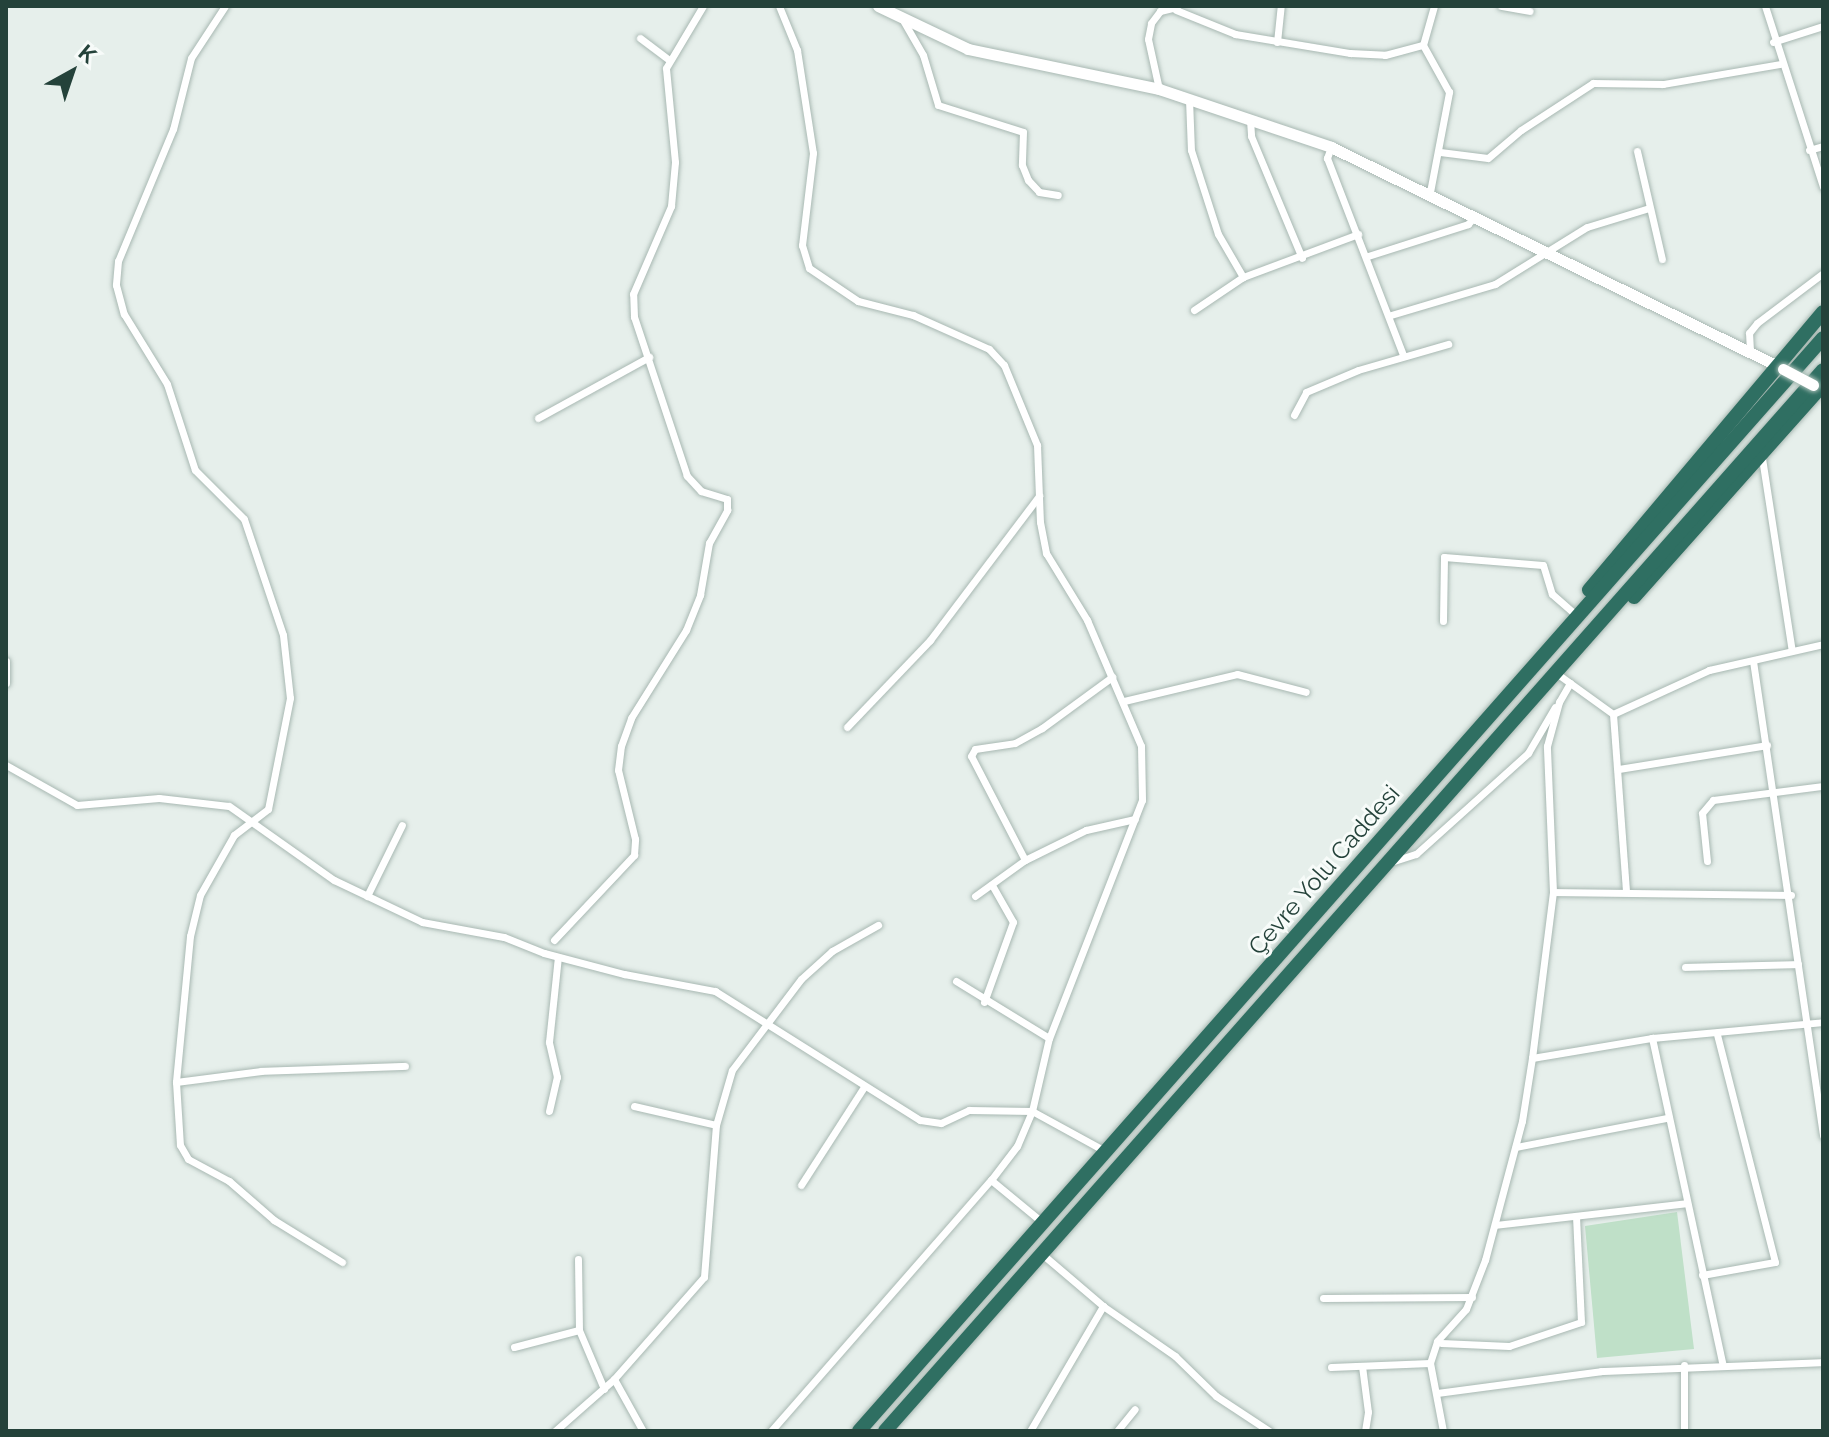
<!DOCTYPE html>
<html>
<head>
<meta charset="utf-8">
<style>
	body { margin:0 }
	#map { position:relative; width:1829px; height:1437px; overflow:hidden; background:#e6efeb; font-family:Raleway,sans-serif }
	div>[style] { position:absolute }
	[style*='--x'] { left:calc(var(--x)*1px); top:calc(var(--y)*1px); width:calc(var(--w)*1px); rotate:calc(var(--a)*1deg) }
	.green>* { inset:0; background:#bfe0c8 }
	.roads { filter:drop-shadow(0 0 2px #a8b8b2) drop-shadow(0 0 2px #a8b8b2) }
	.street>* { height:7px; margin:-3.5px; padding:0 3.5px; transform-origin:3.5px; border-radius:3.5px; background:#fff }
	.secondary>* { height:11px; margin:-5.5px; padding:0 5.5px; transform-origin:5.5px; border-radius:5.5px; background:#fff }
	.highway>* { height:14px; margin:-7px; padding:0 7px; transform-origin:7px; border-radius:7px; background:#2f6f62 }
	.bridges { filter:drop-shadow(0 0 2px #a4bbb3) drop-shadow(0 0 2px #a4bbb3) }
	.secondary-bridge>* { height:11px; margin:-5.5px; padding:0 5.5px; transform-origin:5.5px; border-radius:5.5px; background:#fff }
	span { translate:-50% -50%; white-space:nowrap; text-align:center; line-height:1.15; -webkit-text-stroke:6px #f7fbf9; paint-order:stroke }
	.street-label { font-size:24px; color:#24423a }
	.frame { position:absolute; inset:0; border:8px solid #24423a; pointer-events:none }
	.north { position:absolute; left:32px; top:32px; width:80px; height:80px; -webkit-text-stroke:6px #f7fbf9; paint-order:stroke; rotate:40deg; font-size:22px; font-weight:700; line-height:32px; text-align:center; color:#24423a }
	.north::after { content:''; display:block; margin:auto; width:28px; height:36px; background:#24423a; clip-path:polygon(50% 0,100% 100%,50% 72%,0 100%) }
</style>
</head>
<body>
<div id="map">
	<div class="green">
		<div style="clip-path:polygon(1677px 1212px,1694px 1349px,1597px 1358px,1585px 1226px)"></div>
	</div>
	<div class="roads">
		<div class="street">
			<div style="--x:225;--y:6;--w:62;--a:123.2"></div>
			<div style="--x:191;--y:58;--w:73;--a:104.2"></div>
			<div style="--x:173;--y:129;--w:143;--a:112.6"></div>
			<div style="--x:118;--y:261;--w:24;--a:95"></div>
			<div style="--x:116;--y:285;--w:30;--a:75"></div>
			<div style="--x:124;--y:314;--w:82;--a:58.4"></div>
			<div style="--x:167;--y:384;--w:90;--a:72"></div>
			<div style="--x:195;--y:470;--w:69;--a:45"></div>
			<div style="--x:244;--y:519;--w:122;--a:71.4"></div>
			<div style="--x:283;--y:635;--w:63;--a:83.7"></div>
			<div style="--x:290;--y:698;--w:113;--a:101.2"></div>
			<div style="--x:268;--y:809;--w:43;--a:142.6"></div>
			<div style="--x:234;--y:835;--w:69;--a:119.5"></div>
			<div style="--x:200;--y:895;--w:42;--a:103.7"></div>
			<div style="--x:190;--y:936;--w:147;--a:95.5"></div>
			<div style="--x:176;--y:1082;--w:86;--a:-7.4"></div>
			<div style="--x:261;--y:1071;--w:144;--a:-2"></div>
			<div style="--x:779;--y:6;--w:48;--a:67.8"></div>
			<div style="--x:797;--y:50;--w:104;--a:81.2"></div>
			<div style="--x:813;--y:153;--w:93;--a:96.8"></div>
			<div style="--x:802;--y:245;--w:24;--a:73"></div>
			<div style="--x:809;--y:268;--w:59;--a:34"></div>
			<div style="--x:858;--y:301;--w:57;--a:14.3"></div>
			<div style="--x:913;--y:315;--w:83;--a:24.1"></div>
			<div style="--x:989;--y:349;--w:22;--a:47"></div>
			<div style="--x:1004;--y:365;--w:87;--a:67.6"></div>
			<div style="--x:1037;--y:445;--w:77;--a:87.8"></div>
			<div style="--x:1040;--y:522;--w:32;--a:79"></div>
			<div style="--x:1046;--y:553;--w:79;--a:58.5"></div>
			<div style="--x:1087;--y:620;--w:137;--a:66.8"></div>
			<div style="--x:1141;--y:746;--w:54;--a:88.9"></div>
			<div style="--x:1142;--y:800;--w:256;--a:111.3"></div>
			<div style="--x:1049;--y:1038;--w:75;--a:103.1"></div>
			<div style="--x:1032;--y:1111;--w:38;--a:113"></div>
			<div style="--x:1017;--y:1146;--w:43;--a:127.4"></div>
			<div style="--x:991;--y:1180;--w:66;--a:39.5"></div>
			<div style="--x:1501;--y:6;--w:29;--a:10"></div>
			<div style="--x:1765;--y:6;--w:190;--a:72.2"></div>
			<div style="--x:1176;--y:10;--w:64;--a:22.1"></div>
			<div style="--x:1235;--y:34;--w:117;--a:9.4"></div>
			<div style="--x:1350;--y:53;--w:35;--a:3"></div>
			<div style="--x:1385;--y:55;--w:39;--a:-15"></div>
			<div style="--x:904;--y:22;--w:38;--a:60"></div>
			<div style="--x:923;--y:55;--w:52;--a:73.3"></div>
			<div style="--x:938;--y:105;--w:89;--a:17.6"></div>
			<div style="--x:1023;--y:132;--w:33;--a:92"></div>
			<div style="--x:1022;--y:165;--w:16;--a:68"></div>
			<div style="--x:1028;--y:180;--w:16;--a:47"></div>
			<div style="--x:1039;--y:192;--w:19;--a:9"></div>
			<div style="--x:640;--y:38;--w:36;--a:37"></div>
			<div style="--x:1277;--y:42;--w:36;--a:-84"></div>
			<div style="--x:1773;--y:42;--w:52;--a:-17.7"></div>
			<div style="--x:1159;--y:89;--w:51;--a:-102.4"></div>
			<div style="--x:1148;--y:39;--w:16;--a:-79"></div>
			<div style="--x:1151;--y:23;--w:15;--a:-53"></div>
			<div style="--x:1160;--y:11;--w:17;--a:-13"></div>
			<div style="--x:1189;--y:99;--w:51;--a:87.8"></div>
			<div style="--x:1191;--y:150;--w:88;--a:72.2"></div>
			<div style="--x:1218;--y:234;--w:50;--a:59.8"></div>
			<div style="--x:1250;--y:120;--w:16;--a:86"></div>
			<div style="--x:1251;--y:136;--w:132;--a:67.3"></div>
			<div style="--x:1331;--y:147;--w:12;--a:110"></div>
			<div style="--x:1327;--y:158;--w:211;--a:68.9"></div>
			<div style="--x:1809;--y:150;--w:15;--a:-16"></div>
			<div style="--x:1637;--y:151;--w:111;--a:77"></div>
			<div style="--x:1440;--y:152;--w:48;--a:7.1"></div>
			<div style="--x:1488;--y:158;--w:43;--a:-40.3"></div>
			<div style="--x:1521;--y:130;--w:86;--a:-33.1"></div>
			<div style="--x:1593;--y:83;--w:70;--a:0.8"></div>
			<div style="--x:1663;--y:84;--w:119;--a:-9.7"></div>
			<div style="--x:1430;--y:192;--w:102;--a:-79.2"></div>
			<div style="--x:1449;--y:92;--w:54;--a:-119"></div>
			<div style="--x:1423;--y:45;--w:41;--a:-74.2"></div>
			<div style="--x:1368;--y:256;--w:105;--a:-17.7"></div>
			<div style="--x:1468;--y:224;--w:9;--a:-49"></div>
			<div style="--x:1194;--y:310;--w:59;--a:-34"></div>
			<div style="--x:1243;--y:277;--w:123;--a:-20.5"></div>
			<div style="--x:1391;--y:315;--w:109;--a:-16.6"></div>
			<div style="--x:1495;--y:284;--w:108;--a:-31.8"></div>
			<div style="--x:1587;--y:227;--w:65;--a:-17"></div>
			<div style="--x:1750;--y:351;--w:18;--a:-93"></div>
			<div style="--x:1749;--y:333;--w:13;--a:-51"></div>
			<div style="--x:1757;--y:323;--w:83;--a:-37.1"></div>
			<div style="--x:1294;--y:415;--w:26;--a:-62"></div>
			<div style="--x:1306;--y:392;--w:56;--a:-22.9"></div>
			<div style="--x:1358;--y:370;--w:94;--a:-16.1"></div>
			<div style="--x:538;--y:418;--w:127;--a:-28.8"></div>
			<div style="--x:1762;--y:458;--w:195;--a:81.2"></div>
			<div style="--x:1443;--y:621;--w:64;--a:-89.1"></div>
			<div style="--x:1444;--y:557;--w:99;--a:4.6"></div>
			<div style="--x:1543;--y:565;--w:30;--a:73"></div>
			<div style="--x:1552;--y:594;--w:29;--a:41"></div>
			<div style="--x:6;--y:661;--w:22;--a:90"></div>
			<div style="--x:1753;--y:661;--w:480;--a:81.6"></div>
			<div style="--x:1570;--y:683;--w:53;--a:35.8"></div>
			<div style="--x:1613;--y:714;--w:106;--a:-24.6"></div>
			<div style="--x:1709;--y:670;--w:117;--a:-12.8"></div>
			<div style="--x:1124;--y:701;--w:116;--a:-13.4"></div>
			<div style="--x:1237;--y:674;--w:71;--a:14.6"></div>
			<div style="--x:1613;--y:714;--w:178;--a:85.8"></div>
			<div style="--x:847;--y:727;--w:120;--a:-46.3"></div>
			<div style="--x:930;--y:640;--w:181;--a:-52.9"></div>
			<div style="--x:6;--y:765;--w:81;--a:29.4"></div>
			<div style="--x:77;--y:805;--w:82;--a:-4.9"></div>
			<div style="--x:159;--y:798;--w:70;--a:6.5"></div>
			<div style="--x:229;--y:806;--w:128;--a:35.2"></div>
			<div style="--x:334;--y:880;--w:98;--a:25.5"></div>
			<div style="--x:422;--y:922;--w:83;--a:10.4"></div>
			<div style="--x:504;--y:937;--w:43;--a:21.8"></div>
			<div style="--x:544;--y:953;--w:83;--a:14.7"></div>
			<div style="--x:624;--y:974;--w:93;--a:10.6"></div>
			<div style="--x:715;--y:991;--w:242;--a:32.2"></div>
			<div style="--x:920;--y:1120;--w:21;--a:8"></div>
			<div style="--x:941;--y:1123;--w:31;--a:-25"></div>
			<div style="--x:969;--y:1110;--w:63;--a:0.9"></div>
			<div style="--x:1032;--y:1111;--w:85;--a:28.7"></div>
			<div style="--x:1619;--y:769;--w:150;--a:-9.2"></div>
			<div style="--x:1025;--y:860;--w:117;--a:-117.4"></div>
			<div style="--x:971;--y:756;--w:8;--a:-60"></div>
			<div style="--x:975;--y:749;--w:40;--a:-8.5"></div>
			<div style="--x:1015;--y:743;--w:31;--a:-29"></div>
			<div style="--x:1042;--y:728;--w:87;--a:-36.1"></div>
			<div style="--x:1394;--y:861;--w:23;--a:-18"></div>
			<div style="--x:1416;--y:854;--w:151;--a:-42"></div>
			<div style="--x:1528;--y:753;--w:53;--a:-59.6"></div>
			<div style="--x:1707;--y:861;--w:48;--a:-95.9"></div>
			<div style="--x:1702;--y:813;--w:17;--a:-50"></div>
			<div style="--x:1713;--y:800;--w:111;--a:-7.3"></div>
			<div style="--x:1553;--y:892;--w:238;--a:0.7"></div>
			<div style="--x:367;--y:896;--w:79;--a:-63.8"></div>
			<div style="--x:975;--y:896;--w:62;--a:-35.8"></div>
			<div style="--x:1025;--y:860;--w:68;--a:-26.2"></div>
			<div style="--x:1086;--y:830;--w:50;--a:-12.7"></div>
			<div style="--x:554;--y:940;--w:117;--a:-46.7"></div>
			<div style="--x:634;--y:855;--w:16;--a:-86"></div>
			<div style="--x:635;--y:839;--w:71;--a:-103.8"></div>
			<div style="--x:618;--y:770;--w:24;--a:-83"></div>
			<div style="--x:621;--y:746;--w:30;--a:-70"></div>
			<div style="--x:631;--y:718;--w:104;--a:-58"></div>
			<div style="--x:686;--y:630;--w:38;--a:-68"></div>
			<div style="--x:700;--y:595;--w:53;--a:-80.2"></div>
			<div style="--x:709;--y:543;--w:38;--a:-61"></div>
			<div style="--x:727;--y:510;--w:11;--a:-90"></div>
			<div style="--x:727;--y:499;--w:27;--a:-163"></div>
			<div style="--x:701;--y:491;--w:21;--a:-133"></div>
			<div style="--x:687;--y:476;--w:168;--a:-108.4"></div>
			<div style="--x:634;--y:317;--w:23;--a:-92"></div>
			<div style="--x:633;--y:294;--w:96;--a:-66.6"></div>
			<div style="--x:671;--y:206;--w:44;--a:-84.8"></div>
			<div style="--x:675;--y:162;--w:94;--a:-95.5"></div>
			<div style="--x:666;--y:68;--w:72;--a:-59.2"></div>
			<div style="--x:1685;--y:967;--w:113;--a:-1.5"></div>
			<div style="--x:956;--y:981;--w:109;--a:31.5"></div>
			<div style="--x:984;--y:1002;--w:85;--a:-70.1"></div>
			<div style="--x:1013;--y:922;--w:43;--a:-119.6"></div>
			<div style="--x:1652;--y:1038;--w:332;--a:77.8"></div>
			<div style="--x:1532;--y:1058;--w:122;--a:-9.5"></div>
			<div style="--x:1652;--y:1038;--w:172;--a:-5.3"></div>
			<div style="--x:176;--y:1082;--w:63;--a:86.4"></div>
			<div style="--x:180;--y:1145;--w:16;--a:60"></div>
			<div style="--x:188;--y:1159;--w:47;--a:28.2"></div>
			<div style="--x:229;--y:1181;--w:60;--a:40.9"></div>
			<div style="--x:274;--y:1220;--w:80;--a:31.7"></div>
			<div style="--x:634;--y:1106;--w:84;--a:13"></div>
			<div style="--x:549;--y:1111;--w:35;--a:-77"></div>
			<div style="--x:557;--y:1077;--w:36;--a:-103"></div>
			<div style="--x:549;--y:1042;--w:85;--a:-84"></div>
			<div style="--x:1516;--y:1147;--w:153;--a:-10.9"></div>
			<div style="--x:801;--y:1185;--w:117;--a:-57.3"></div>
			<div style="--x:1495;--y:1225;--w:193;--a:-6.5"></div>
			<div style="--x:1042;--y:1254;--w:80;--a:40.4"></div>
			<div style="--x:1103;--y:1306;--w:88;--a:34.8"></div>
			<div style="--x:1175;--y:1356;--w:57;--a:44.3"></div>
			<div style="--x:1216;--y:1396;--w:64;--a:33.4"></div>
			<div style="--x:578;--y:1259;--w:71;--a:89.2"></div>
			<div style="--x:579;--y:1330;--w:64;--a:67"></div>
			<div style="--x:1702;--y:1275;--w:74;--a:-10.1"></div>
			<div style="--x:1775;--y:1262;--w:234;--a:-104.3"></div>
			<div style="--x:1323;--y:1298;--w:149;--a:-0.4"></div>
			<div style="--x:1441;--y:1343;--w:68;--a:2.5"></div>
			<div style="--x:1509;--y:1346;--w:76;--a:-18.4"></div>
			<div style="--x:1581;--y:1322;--w:106;--a:-92.7"></div>
			<div style="--x:514;--y:1347;--w:67;--a:-14.7"></div>
			<div style="--x:1362;--y:1366;--w:46;--a:82.6"></div>
			<div style="--x:1368;--y:1412;--w:19;--a:99"></div>
			<div style="--x:1331;--y:1367;--w:99;--a:-2.3"></div>
			<div style="--x:614;--y:1379;--w:60;--a:60.9"></div>
			<div style="--x:1437;--y:1393;--w:165;--a:-7.6"></div>
			<div style="--x:1601;--y:1371;--w:222;--a:-2.3"></div>
			<div style="--x:555;--y:1431;--w:79;--a:-41.4"></div>
			<div style="--x:614;--y:1379;--w:136;--a:-48.6"></div>
			<div style="--x:704;--y:1277;--w:152;--a:-85.5"></div>
			<div style="--x:716;--y:1125;--w:57;--a:-73.8"></div>
			<div style="--x:732;--y:1070;--w:114;--a:-52.8"></div>
			<div style="--x:801;--y:979;--w:42;--a:-42.1"></div>
			<div style="--x:832;--y:951;--w:53;--a:-29.5"></div>
			<div style="--x:771;--y:1431;--w:334;--a:-48.8"></div>
			<div style="--x:1030;--y:1431;--w:145;--a:-59.7"></div>
			<div style="--x:1117;--y:1431;--w:28;--a:-51"></div>
			<div style="--x:1443;--y:1431;--w:69;--a:-100.8"></div>
			<div style="--x:1430;--y:1363;--w:23;--a:-72"></div>
			<div style="--x:1437;--y:1341;--w:43;--a:-47.8"></div>
			<div style="--x:1466;--y:1309;--w:53;--a:-68.8"></div>
			<div style="--x:1485;--y:1260;--w:144;--a:-75.1"></div>
			<div style="--x:1522;--y:1121;--w:64;--a:-81"></div>
			<div style="--x:1532;--y:1058;--w:167;--a:-82.8"></div>
			<div style="--x:1553;--y:892;--w:146;--a:-92.4"></div>
			<div style="--x:1547;--y:746;--w:46;--a:-74.7"></div>
			<div style="--x:1559;--y:702;--w:22;--a:-60"></div>
			<div style="--x:1570;--y:683;--w:17;--a:-144"></div>
			<div style="--x:1684;--y:1431;--w:66;--a:-90"></div>
		</div>
		<div class="secondary">
			<div style="--x:878;--y:6;--w:100;--a:25.5"></div>
			<div style="--x:968;--y:49;--w:195;--a:11.8"></div>
			<div style="--x:1159;--y:89;--w:182;--a:18.6"></div>
			<div style="--x:1331;--y:147;--w:502;--a:26.11"></div>
		</div>
		<div class="highway">
			<div style="--x:1589;--y:590;--w:363;--a:-49.9"></div>
			<div style="--x:1634;--y:597;--w:284;--a:-48.3"></div>
			<div style="--x:859;--y:1431;--w:1457;--a:-48.59"></div>
			<div style="--x:885;--y:1431;--w:1416;--a:-48.52"></div>
		</div>
	</div>
	<div class="bridges">
		<div class="secondary-bridge">
			<div style="--x:1783;--y:369;--w:34;--a:28"></div>
		</div>
	</div>
	<div class="street-label">
		<span style="left:1324px;top:870px;rotate:-49deg">Çevre Yolu Caddesi</span>
	</div>
	<div class="frame"></div>
	<div class="north">K</div>
</div>
</body>
</html>
